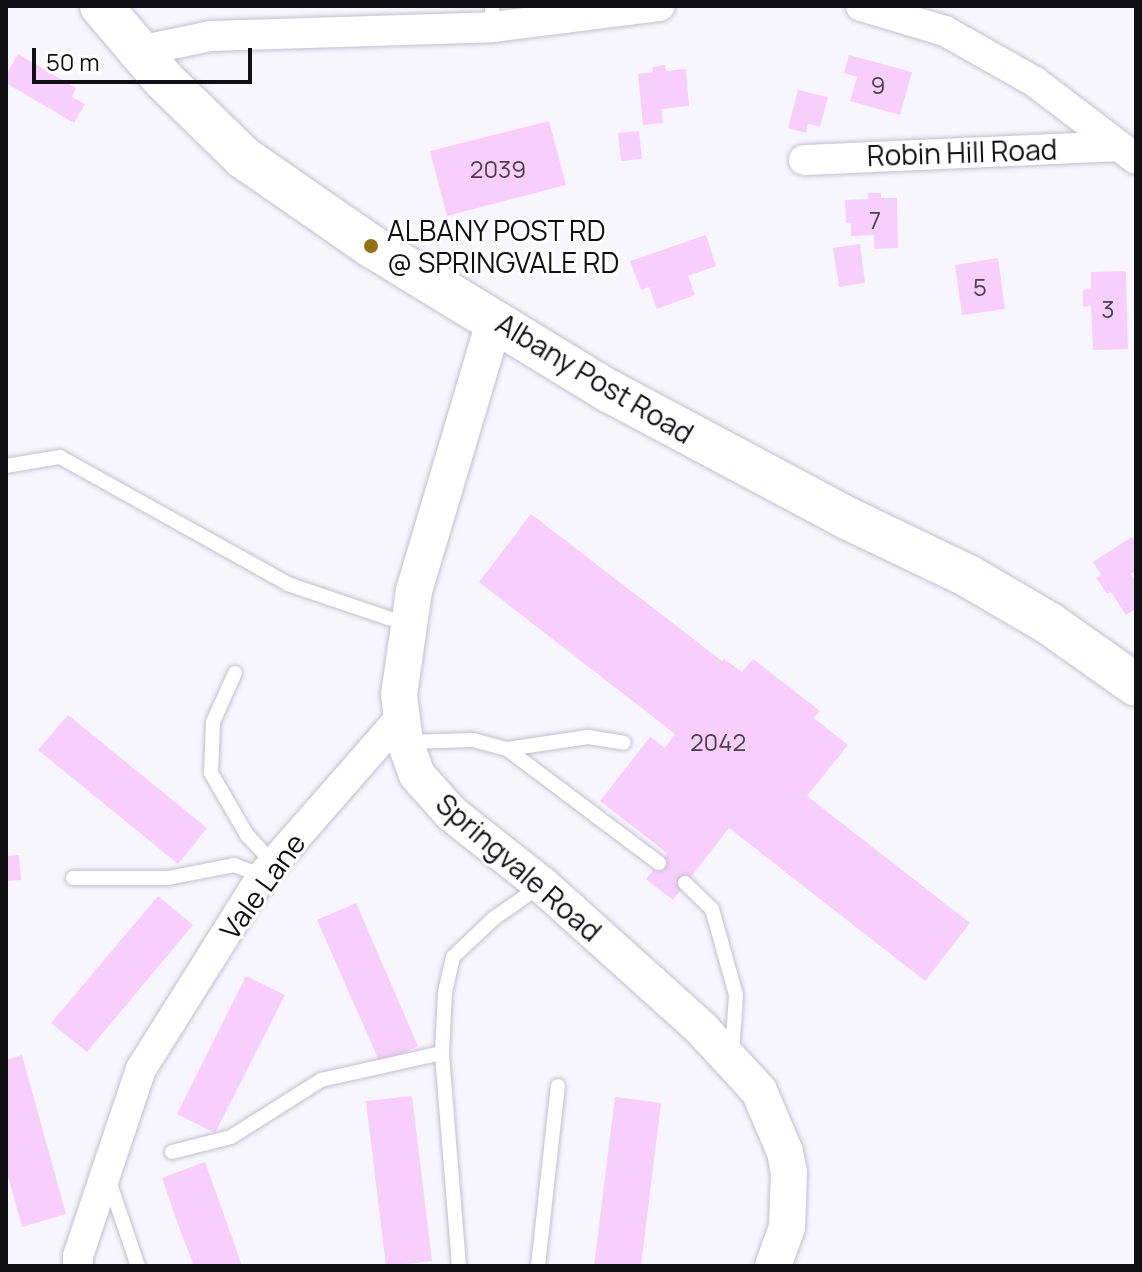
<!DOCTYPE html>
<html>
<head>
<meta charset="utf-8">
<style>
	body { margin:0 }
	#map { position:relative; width:1142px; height:1272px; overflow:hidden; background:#f7f6fe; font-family:Manrope,sans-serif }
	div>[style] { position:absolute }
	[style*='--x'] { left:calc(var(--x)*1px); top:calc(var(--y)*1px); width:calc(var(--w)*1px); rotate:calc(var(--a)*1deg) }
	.building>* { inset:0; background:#f8cffc }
	.roads { filter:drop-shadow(0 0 2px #c1bfcd) drop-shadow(0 0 2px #c1bfcd) }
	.service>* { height:14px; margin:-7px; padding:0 7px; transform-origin:7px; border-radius:7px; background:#fff }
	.minor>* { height:30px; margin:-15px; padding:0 15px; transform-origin:15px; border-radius:15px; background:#fff }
	.tertiary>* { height:36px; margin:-18px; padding:0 18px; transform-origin:18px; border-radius:18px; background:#fff }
	.secondary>* { height:42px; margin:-21px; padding:0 21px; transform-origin:21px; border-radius:21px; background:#fff }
	.dots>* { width:22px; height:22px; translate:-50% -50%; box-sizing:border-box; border:4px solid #fff; border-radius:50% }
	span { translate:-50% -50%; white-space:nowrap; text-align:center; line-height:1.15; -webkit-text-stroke:6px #fff; paint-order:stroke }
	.number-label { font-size:24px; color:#4a404e }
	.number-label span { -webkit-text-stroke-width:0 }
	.street-label { font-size:28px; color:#101014 }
	.poi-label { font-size:28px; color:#101014 }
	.left { translate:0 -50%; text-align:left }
	.frame { position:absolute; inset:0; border:8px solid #101014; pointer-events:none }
	.scale { position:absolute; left:32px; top:48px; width:220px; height:36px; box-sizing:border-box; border:4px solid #101014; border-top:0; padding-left:10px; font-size:24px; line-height:28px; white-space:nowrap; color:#101014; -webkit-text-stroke:6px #fff; paint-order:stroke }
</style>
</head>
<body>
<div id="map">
	<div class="building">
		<div style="clip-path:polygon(18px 54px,76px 88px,72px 97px,85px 104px,74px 123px,6px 83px,6px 75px)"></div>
		<div style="clip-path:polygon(849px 55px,912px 72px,900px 115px,850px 101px,857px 77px,844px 73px)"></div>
		<div style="clip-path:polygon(665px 65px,666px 71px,686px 69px,689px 106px,662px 109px,663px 123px,643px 125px,638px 74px,653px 72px,652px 67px)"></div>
		<div style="clip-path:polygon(798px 90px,828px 97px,820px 127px,808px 124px,806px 133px,788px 128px)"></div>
		<div style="clip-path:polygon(549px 121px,566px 185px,447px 216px,430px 151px)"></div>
		<div style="clip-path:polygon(639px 131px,642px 159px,621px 161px,618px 133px)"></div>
		<div style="clip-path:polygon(868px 193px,881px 193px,881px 198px,897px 198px,898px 248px,874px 249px,874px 235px,851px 236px,851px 223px,846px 223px,845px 200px,868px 199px)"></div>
		<div style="clip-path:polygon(706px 235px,716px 266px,688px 276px,695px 295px,657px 309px,649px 287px,641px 290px,630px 261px)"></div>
		<div style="clip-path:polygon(860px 244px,865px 283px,839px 287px,833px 248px)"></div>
		<div style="clip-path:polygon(998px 258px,1005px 309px,962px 315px,955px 265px)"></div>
		<div style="clip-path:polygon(1126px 271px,1128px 349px,1093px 350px,1091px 306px,1083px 307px,1083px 290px,1091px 289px,1091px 272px)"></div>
		<div style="clip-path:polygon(531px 514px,722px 661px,724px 659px,742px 672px,753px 659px,820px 711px,814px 718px,848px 745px,807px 796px,970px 923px,925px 981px,729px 828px,673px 900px,646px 879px,667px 853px,600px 801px,650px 737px,665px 748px,675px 734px,479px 582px)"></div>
		<div style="clip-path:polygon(1132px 537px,1136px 542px,1136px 571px,1131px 574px,1136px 581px,1136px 609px,1126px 615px,1111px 592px,1107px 594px,1096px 578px,1101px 575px,1093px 562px)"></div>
		<div style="clip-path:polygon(68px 715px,207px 828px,178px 864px,38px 750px)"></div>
		<div style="clip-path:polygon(19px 855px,21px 880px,6px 881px,6px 856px)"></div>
		<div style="clip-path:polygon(158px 896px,193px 925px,87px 1052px,51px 1023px)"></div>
		<div style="clip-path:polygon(356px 903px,418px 1046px,380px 1063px,317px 920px)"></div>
		<div style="clip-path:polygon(246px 976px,285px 995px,215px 1133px,177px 1114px)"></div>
		<div style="clip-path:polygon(22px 1055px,66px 1214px,22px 1227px,6px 1169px,6px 1060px)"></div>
		<div style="clip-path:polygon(412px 1096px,432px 1261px,386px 1266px,366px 1101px)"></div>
		<div style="clip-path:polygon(615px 1097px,661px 1103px,641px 1266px,594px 1266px)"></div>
		<div style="clip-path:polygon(205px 1162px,233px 1240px,242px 1266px,194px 1266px,180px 1230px,162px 1178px)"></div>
	</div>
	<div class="roads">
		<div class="service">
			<div style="--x:492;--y:6;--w:21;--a:87"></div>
			<div style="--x:6;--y:466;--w:55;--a:-9.5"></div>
			<div style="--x:60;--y:457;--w:261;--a:29.1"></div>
			<div style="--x:288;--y:584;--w:128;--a:18.7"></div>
			<div style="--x:235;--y:673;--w:54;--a:114.2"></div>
			<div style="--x:213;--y:722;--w:51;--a:92.2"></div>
			<div style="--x:211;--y:773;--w:72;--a:59.9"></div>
			<div style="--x:247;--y:835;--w:38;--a:47"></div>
			<div style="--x:406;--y:742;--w:67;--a:-1.7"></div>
			<div style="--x:473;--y:740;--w:35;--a:15"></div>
			<div style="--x:507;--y:749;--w:190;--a:36.9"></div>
			<div style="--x:507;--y:749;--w:82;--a:-8.4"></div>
			<div style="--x:588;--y:737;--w:36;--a:9"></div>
			<div style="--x:73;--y:878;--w:95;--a:0"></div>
			<div style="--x:168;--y:878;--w:67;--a:-11.1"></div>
			<div style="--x:234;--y:865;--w:30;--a:21"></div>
			<div style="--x:685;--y:883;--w:37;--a:44"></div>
			<div style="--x:712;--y:909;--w:89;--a:74.4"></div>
			<div style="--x:736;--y:995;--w:58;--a:93.9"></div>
			<div style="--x:172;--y:1152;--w:61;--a:-14.3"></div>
			<div style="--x:231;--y:1137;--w:107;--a:-32.3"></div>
			<div style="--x:321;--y:1080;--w:124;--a:-12.6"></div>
			<div style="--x:109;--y:1181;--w:90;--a:71.2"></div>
			<div style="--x:459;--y:1266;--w:214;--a:-94.6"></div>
			<div style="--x:442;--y:1053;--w:61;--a:-87.2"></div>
			<div style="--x:445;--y:992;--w:36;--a:-77"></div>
			<div style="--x:453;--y:957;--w:55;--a:-43.5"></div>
			<div style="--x:493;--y:919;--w:57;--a:-35.1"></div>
			<div style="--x:538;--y:1266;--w:181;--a:-83.7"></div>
		</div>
		<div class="minor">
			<div style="--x:861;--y:6;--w:88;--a:16.6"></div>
			<div style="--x:945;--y:31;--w:103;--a:29.5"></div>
			<div style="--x:1035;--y:82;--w:127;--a:37.3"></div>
			<div style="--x:139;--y:51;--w:74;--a:-11.8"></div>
			<div style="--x:211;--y:36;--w:282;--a:-1.8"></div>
			<div style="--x:493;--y:27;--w:168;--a:-7.2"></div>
			<div style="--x:804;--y:160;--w:315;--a:-2.5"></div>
			<div style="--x:78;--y:1266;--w:10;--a:-90"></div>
			<div style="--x:78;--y:1256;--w:197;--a:-71.4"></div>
			<div style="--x:141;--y:1069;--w:228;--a:-57.9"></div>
			<div style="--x:262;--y:876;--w:211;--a:-48.8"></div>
		</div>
		<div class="tertiary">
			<div style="--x:495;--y:319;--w:284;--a:106.6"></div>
			<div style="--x:414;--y:591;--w:105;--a:98.2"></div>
			<div style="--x:399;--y:695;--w:47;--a:82.7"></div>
			<div style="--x:405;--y:742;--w:35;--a:70"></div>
			<div style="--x:417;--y:775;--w:52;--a:48.1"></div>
			<div style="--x:452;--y:814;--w:115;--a:38.3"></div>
			<div style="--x:542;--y:885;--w:214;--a:42"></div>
			<div style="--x:701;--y:1028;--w:86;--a:47.4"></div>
			<div style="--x:759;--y:1091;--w:66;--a:66.9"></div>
			<div style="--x:785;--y:1152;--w:21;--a:79"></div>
			<div style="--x:789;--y:1173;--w:54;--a:92.1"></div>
			<div style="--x:787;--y:1227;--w:41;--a:109.7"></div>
		</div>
		<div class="secondary">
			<div style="--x:101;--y:6;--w:97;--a:49.6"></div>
			<div style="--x:164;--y:80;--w:112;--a:44.3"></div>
			<div style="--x:244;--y:158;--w:155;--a:34.7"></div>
			<div style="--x:371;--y:246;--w:279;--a:31.4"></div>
			<div style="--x:609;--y:391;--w:270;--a:28.1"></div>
			<div style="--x:847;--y:518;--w:134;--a:25.6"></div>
			<div style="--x:968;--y:576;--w:95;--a:30.3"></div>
			<div style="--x:1050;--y:624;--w:105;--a:35.3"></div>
		</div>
	</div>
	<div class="dots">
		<div style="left:371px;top:246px;background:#917218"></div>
	</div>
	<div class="number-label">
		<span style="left:878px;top:85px">9</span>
		<span style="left:498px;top:169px">2039</span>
		<span style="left:875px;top:220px">7</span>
		<span style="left:980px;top:287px">5</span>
		<span style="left:1108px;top:309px">3</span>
		<span style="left:718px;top:742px">2042</span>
	</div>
	<div class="street-label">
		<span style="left:962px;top:152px;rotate:-2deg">Robin Hill Road</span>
		<span style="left:595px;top:378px;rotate:31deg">Albany Post Road</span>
		<span style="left:519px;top:867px;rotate:41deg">Springvale Road</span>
		<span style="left:262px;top:886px;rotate:-54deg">Vale Lane</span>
	</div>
	<div class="poi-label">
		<span class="left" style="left:387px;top:246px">ALBANY POST RD<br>@ SPRINGVALE RD</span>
	</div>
	<div class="frame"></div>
	<div class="scale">50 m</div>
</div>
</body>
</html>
